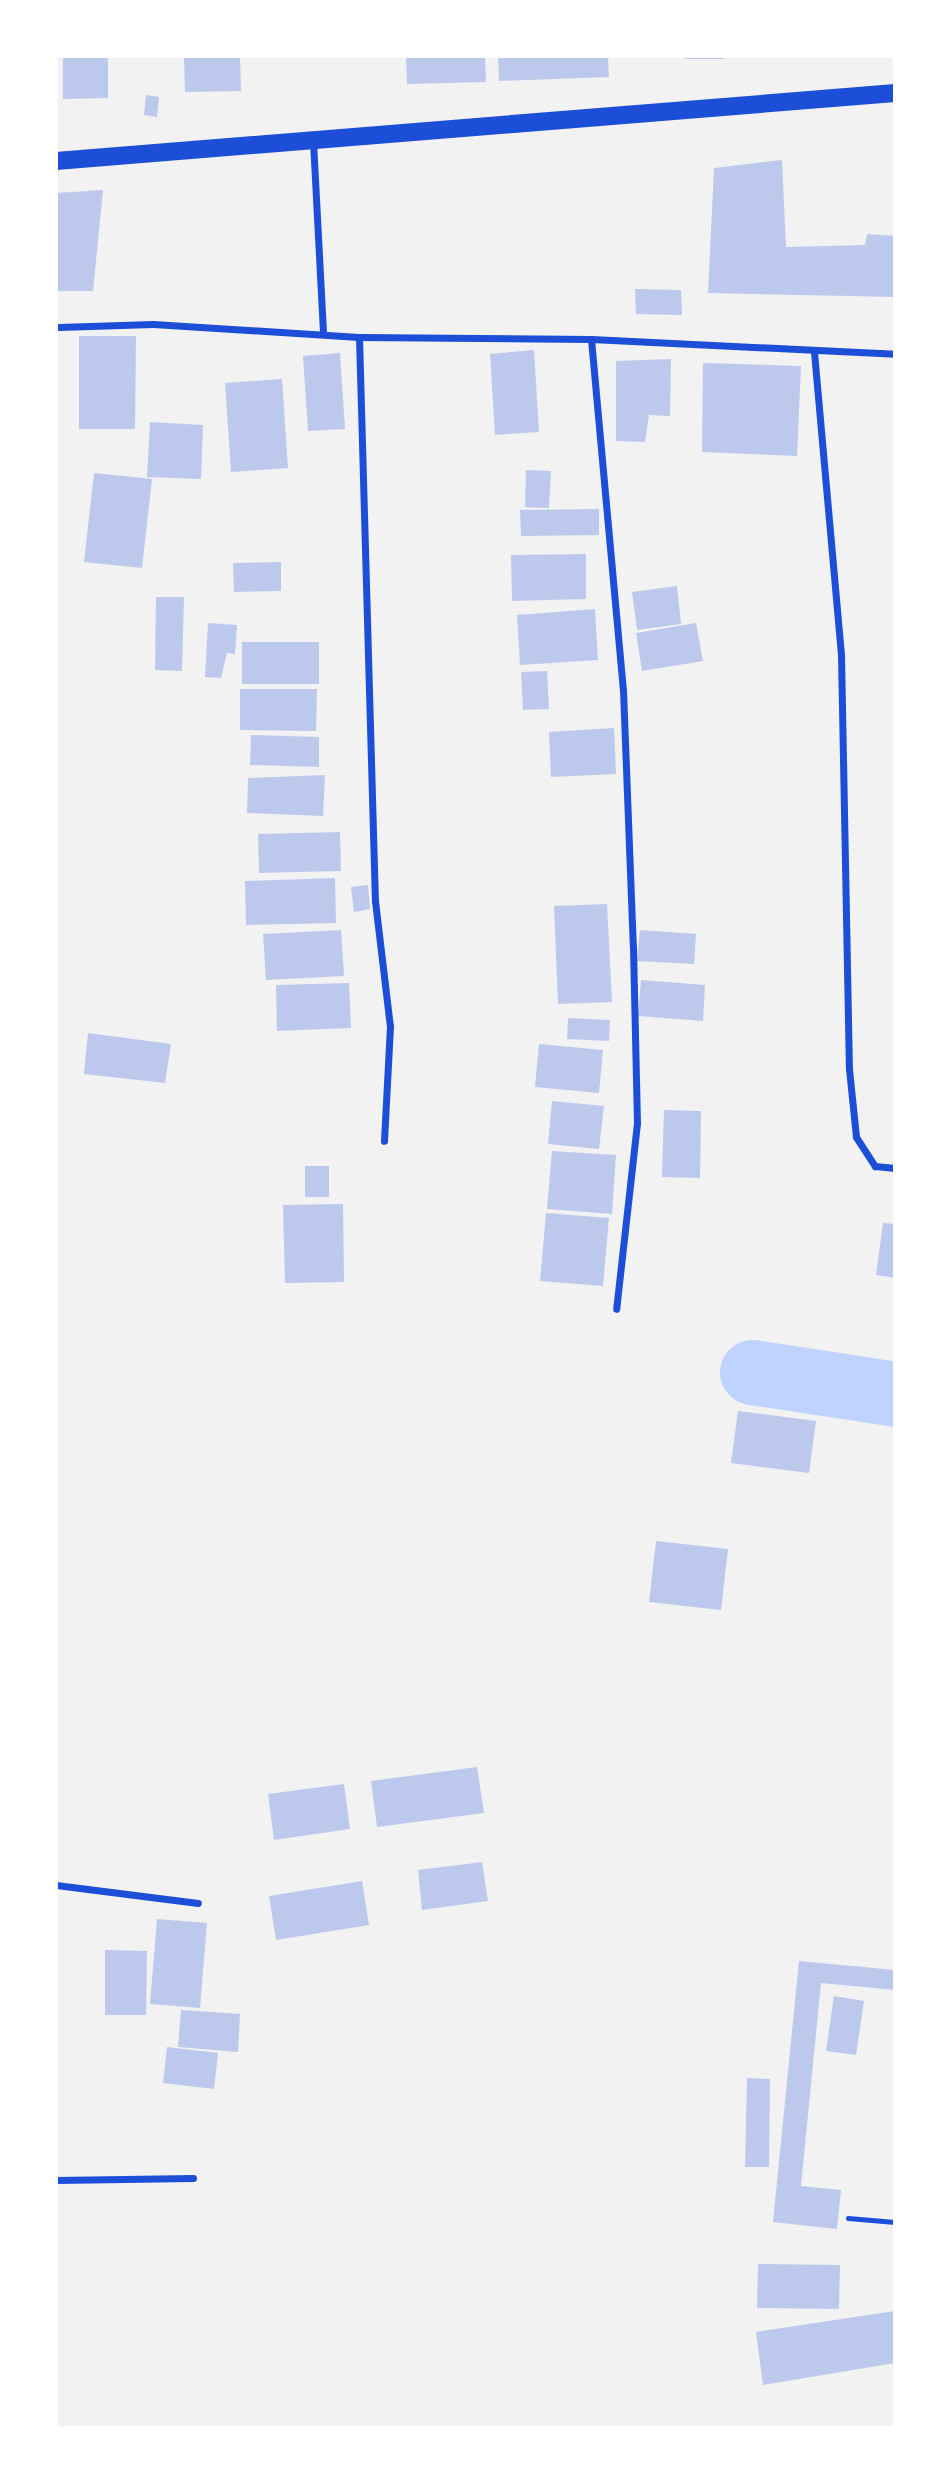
<!DOCTYPE html>
<html>
<head>
<meta charset="utf-8">
<style>
	body { margin:0 }
	#map { position:relative; width:951px; height:2484px; overflow:hidden; background:#f2f2f2; font-family:"Sofia Sans Condensed",sans-serif }
	div>[style] { position:absolute }
	[style*='--x'] { left:calc(var(--x)*1px); top:calc(var(--y)*1px); width:calc(var(--w)*1px); rotate:calc(var(--a)*1deg) }
	.river>* { height:65px; margin:-32.5px; padding:0 32.5px; transform-origin:32.5px; border-radius:32.5px; background:#bfd3fe }
	.building>* { inset:0; background:#bdc9ec }
	.path>* { height:4.5px; margin:-2.25px; padding:0 2.25px; transform-origin:2.25px; border-radius:2.25px; background:#1d4ed8 }
	.minor>* { height:7px; margin:-3.5px; padding:0 3.5px; transform-origin:3.5px; border-radius:3.5px; background:#1d4ed8 }
	.primary>* { height:18px; margin:-9px; padding:0 9px; transform-origin:9px; border-radius:9px; background:#1d4ed8 }
	span { translate:-50% -50%; white-space:nowrap; text-align:center; line-height:1.15; -webkit-text-stroke:7px #fff; paint-order:stroke }
	.frame { position:absolute; inset:0; border:58px solid #fff; pointer-events:none }
</style>
</head>
<body>
<div id="map">
	<div class="river">
		<div style="--x:752;--y:1372;--w:145;--a:8.7"></div>
	</div>
	<div class="building">
		<div style="clip-path:polygon(63px 56px,108px 56px,108px 98px,63px 99px)"></div>
		<div style="clip-path:polygon(184px 56px,240px 56px,241px 91px,185px 92px)"></div>
		<div style="clip-path:polygon(406px 56px,485px 56px,486px 82px,407px 84px)"></div>
		<div style="clip-path:polygon(498px 56px,608px 56px,609px 77px,499px 81px)"></div>
		<div style="clip-path:polygon(685px 56px,725px 56px,725px 59px,685px 59px)"></div>
		<div style="clip-path:polygon(146px 95px,159px 97px,157px 117px,144px 115px)"></div>
		<div style="clip-path:polygon(782px 160px,786px 247px,865px 245px,867px 234px,895px 236px,895px 297px,708px 293px,714px 168px)"></div>
		<div style="clip-path:polygon(103px 190px,93px 291px,56px 291px,56px 193px)"></div>
		<div style="clip-path:polygon(635px 289px,681px 290px,682px 315px,636px 314px)"></div>
		<div style="clip-path:polygon(79px 336px,136px 336px,135px 429px,79px 429px)"></div>
		<div style="clip-path:polygon(534px 350px,539px 432px,495px 435px,490px 354px)"></div>
		<div style="clip-path:polygon(340px 353px,345px 429px,308px 431px,303px 356px)"></div>
		<div style="clip-path:polygon(671px 359px,670px 416px,649px 415px,645px 442px,616px 441px,616px 361px)"></div>
		<div style="clip-path:polygon(703px 363px,801px 366px,797px 456px,702px 452px)"></div>
		<div style="clip-path:polygon(282px 379px,288px 468px,231px 472px,225px 383px)"></div>
		<div style="clip-path:polygon(150px 422px,203px 425px,201px 479px,147px 477px)"></div>
		<div style="clip-path:polygon(526px 470px,551px 471px,549px 508px,525px 507px)"></div>
		<div style="clip-path:polygon(94px 473px,152px 479px,142px 568px,84px 562px)"></div>
		<div style="clip-path:polygon(599px 509px,599px 535px,521px 536px,520px 510px)"></div>
		<div style="clip-path:polygon(586px 554px,586px 599px,512px 601px,511px 555px)"></div>
		<div style="clip-path:polygon(281px 562px,281px 591px,234px 592px,233px 563px)"></div>
		<div style="clip-path:polygon(677px 586px,681px 624px,637px 630px,632px 592px)"></div>
		<div style="clip-path:polygon(156px 597px,184px 597px,182px 671px,155px 670px)"></div>
		<div style="clip-path:polygon(595px 609px,598px 660px,520px 665px,517px 615px)"></div>
		<div style="clip-path:polygon(208px 623px,237px 625px,235px 654px,227px 653px,221px 678px,205px 677px)"></div>
		<div style="clip-path:polygon(696px 623px,703px 661px,642px 671px,636px 633px)"></div>
		<div style="clip-path:polygon(242px 642px,319px 642px,319px 684px,242px 684px)"></div>
		<div style="clip-path:polygon(547px 671px,549px 709px,523px 710px,521px 672px)"></div>
		<div style="clip-path:polygon(240px 689px,317px 689px,316px 731px,240px 730px)"></div>
		<div style="clip-path:polygon(614px 728px,616px 774px,551px 777px,549px 732px)"></div>
		<div style="clip-path:polygon(251px 735px,319px 737px,319px 767px,250px 765px)"></div>
		<div style="clip-path:polygon(325px 775px,323px 816px,247px 813px,248px 778px)"></div>
		<div style="clip-path:polygon(340px 832px,341px 871px,259px 873px,258px 834px)"></div>
		<div style="clip-path:polygon(335px 878px,336px 923px,246px 925px,245px 881px)"></div>
		<div style="clip-path:polygon(368px 885px,370px 909px,354px 912px,351px 887px)"></div>
		<div style="clip-path:polygon(607px 904px,612px 1002px,558px 1004px,554px 906px)"></div>
		<div style="clip-path:polygon(341px 930px,344px 976px,266px 980px,263px 934px)"></div>
		<div style="clip-path:polygon(640px 930px,696px 934px,694px 964px,637px 961px)"></div>
		<div style="clip-path:polygon(641px 980px,705px 985px,703px 1021px,638px 1016px)"></div>
		<div style="clip-path:polygon(349px 983px,351px 1028px,277px 1031px,276px 985px)"></div>
		<div style="clip-path:polygon(568px 1018px,610px 1020px,609px 1041px,567px 1039px)"></div>
		<div style="clip-path:polygon(88px 1033px,171px 1044px,165px 1083px,84px 1074px)"></div>
		<div style="clip-path:polygon(539px 1044px,603px 1050px,599px 1093px,535px 1087px)"></div>
		<div style="clip-path:polygon(552px 1101px,604px 1106px,599px 1149px,548px 1144px)"></div>
		<div style="clip-path:polygon(664px 1110px,701px 1111px,700px 1178px,662px 1177px)"></div>
		<div style="clip-path:polygon(552px 1151px,616px 1155px,612px 1214px,547px 1209px)"></div>
		<div style="clip-path:polygon(305px 1166px,329px 1166px,329px 1197px,305px 1197px)"></div>
		<div style="clip-path:polygon(343px 1204px,344px 1282px,285px 1283px,283px 1205px)"></div>
		<div style="clip-path:polygon(546px 1213px,609px 1218px,603px 1286px,540px 1281px)"></div>
		<div style="clip-path:polygon(883px 1223px,895px 1224px,895px 1278px,876px 1275px)"></div>
		<div style="clip-path:polygon(738px 1411px,816px 1421px,809px 1473px,731px 1463px)"></div>
		<div style="clip-path:polygon(656px 1541px,728px 1549px,721px 1610px,649px 1602px)"></div>
		<div style="clip-path:polygon(477px 1767px,484px 1813px,377px 1827px,371px 1781px)"></div>
		<div style="clip-path:polygon(344px 1784px,350px 1829px,274px 1840px,268px 1794px)"></div>
		<div style="clip-path:polygon(482px 1862px,488px 1901px,422px 1910px,418px 1870px)"></div>
		<div style="clip-path:polygon(362px 1881px,369px 1925px,276px 1940px,269px 1896px)"></div>
		<div style="clip-path:polygon(157px 1919px,207px 1923px,200px 2008px,150px 2004px)"></div>
		<div style="clip-path:polygon(105px 1950px,147px 1951px,146px 2015px,105px 2015px)"></div>
		<div style="clip-path:polygon(799px 1961px,895px 1970px,895px 1990px,821px 1983px,801px 2186px,841px 2190px,837px 2229px,773px 2222px)"></div>
		<div style="clip-path:polygon(834px 1996px,864px 2001px,856px 2055px,826px 2051px)"></div>
		<div style="clip-path:polygon(181px 2010px,240px 2014px,238px 2052px,178px 2047px)"></div>
		<div style="clip-path:polygon(167px 2047px,218px 2053px,214px 2089px,163px 2083px)"></div>
		<div style="clip-path:polygon(747px 2078px,770px 2079px,769px 2167px,745px 2167px)"></div>
		<div style="clip-path:polygon(758px 2264px,840px 2265px,839px 2309px,757px 2308px)"></div>
		<div style="clip-path:polygon(895px 2311px,895px 2363px,763px 2385px,756px 2332px)"></div>
	</div>
	<div class="path">
		<div style="--x:848;--y:2218;--w:47;--a:4.9"></div>
	</div>
	<div class="minor">
		<div style="--x:313;--y:141;--w:193;--a:87"></div>
		<div style="--x:59;--y:327;--w:94;--a:-1.8"></div>
		<div style="--x:153;--y:324;--w:206;--a:3.6"></div>
		<div style="--x:359;--y:337;--w:232;--a:0.5"></div>
		<div style="--x:591;--y:339;--w:352;--a:84.8"></div>
		<div style="--x:623;--y:690;--w:257;--a:87.8"></div>
		<div style="--x:633;--y:947;--w:176;--a:88.7"></div>
		<div style="--x:637;--y:1123;--w:187;--a:96.4"></div>
		<div style="--x:359;--y:337;--w:564;--a:88.38"></div>
		<div style="--x:375;--y:901;--w:126;--a:83.2"></div>
		<div style="--x:390;--y:1026;--w:115;--a:93"></div>
		<div style="--x:591;--y:339;--w:304;--a:2.8"></div>
		<div style="--x:814;--y:352;--w:304;--a:84.9"></div>
		<div style="--x:841;--y:655;--w:414;--a:88.9"></div>
		<div style="--x:849;--y:1069;--w:68;--a:84.1"></div>
		<div style="--x:856;--y:1137;--w:35;--a:57"></div>
		<div style="--x:875;--y:1166;--w:20;--a:6"></div>
		<div style="--x:56;--y:1885;--w:143;--a:7.2"></div>
		<div style="--x:56;--y:2180;--w:137;--a:-0.8"></div>
	</div>
	<div class="primary">
		<div style="--x:56;--y:161;--w:842;--a:-4.63"></div>
	</div>
	<div class="frame"></div>
</div>
</body>
</html>
